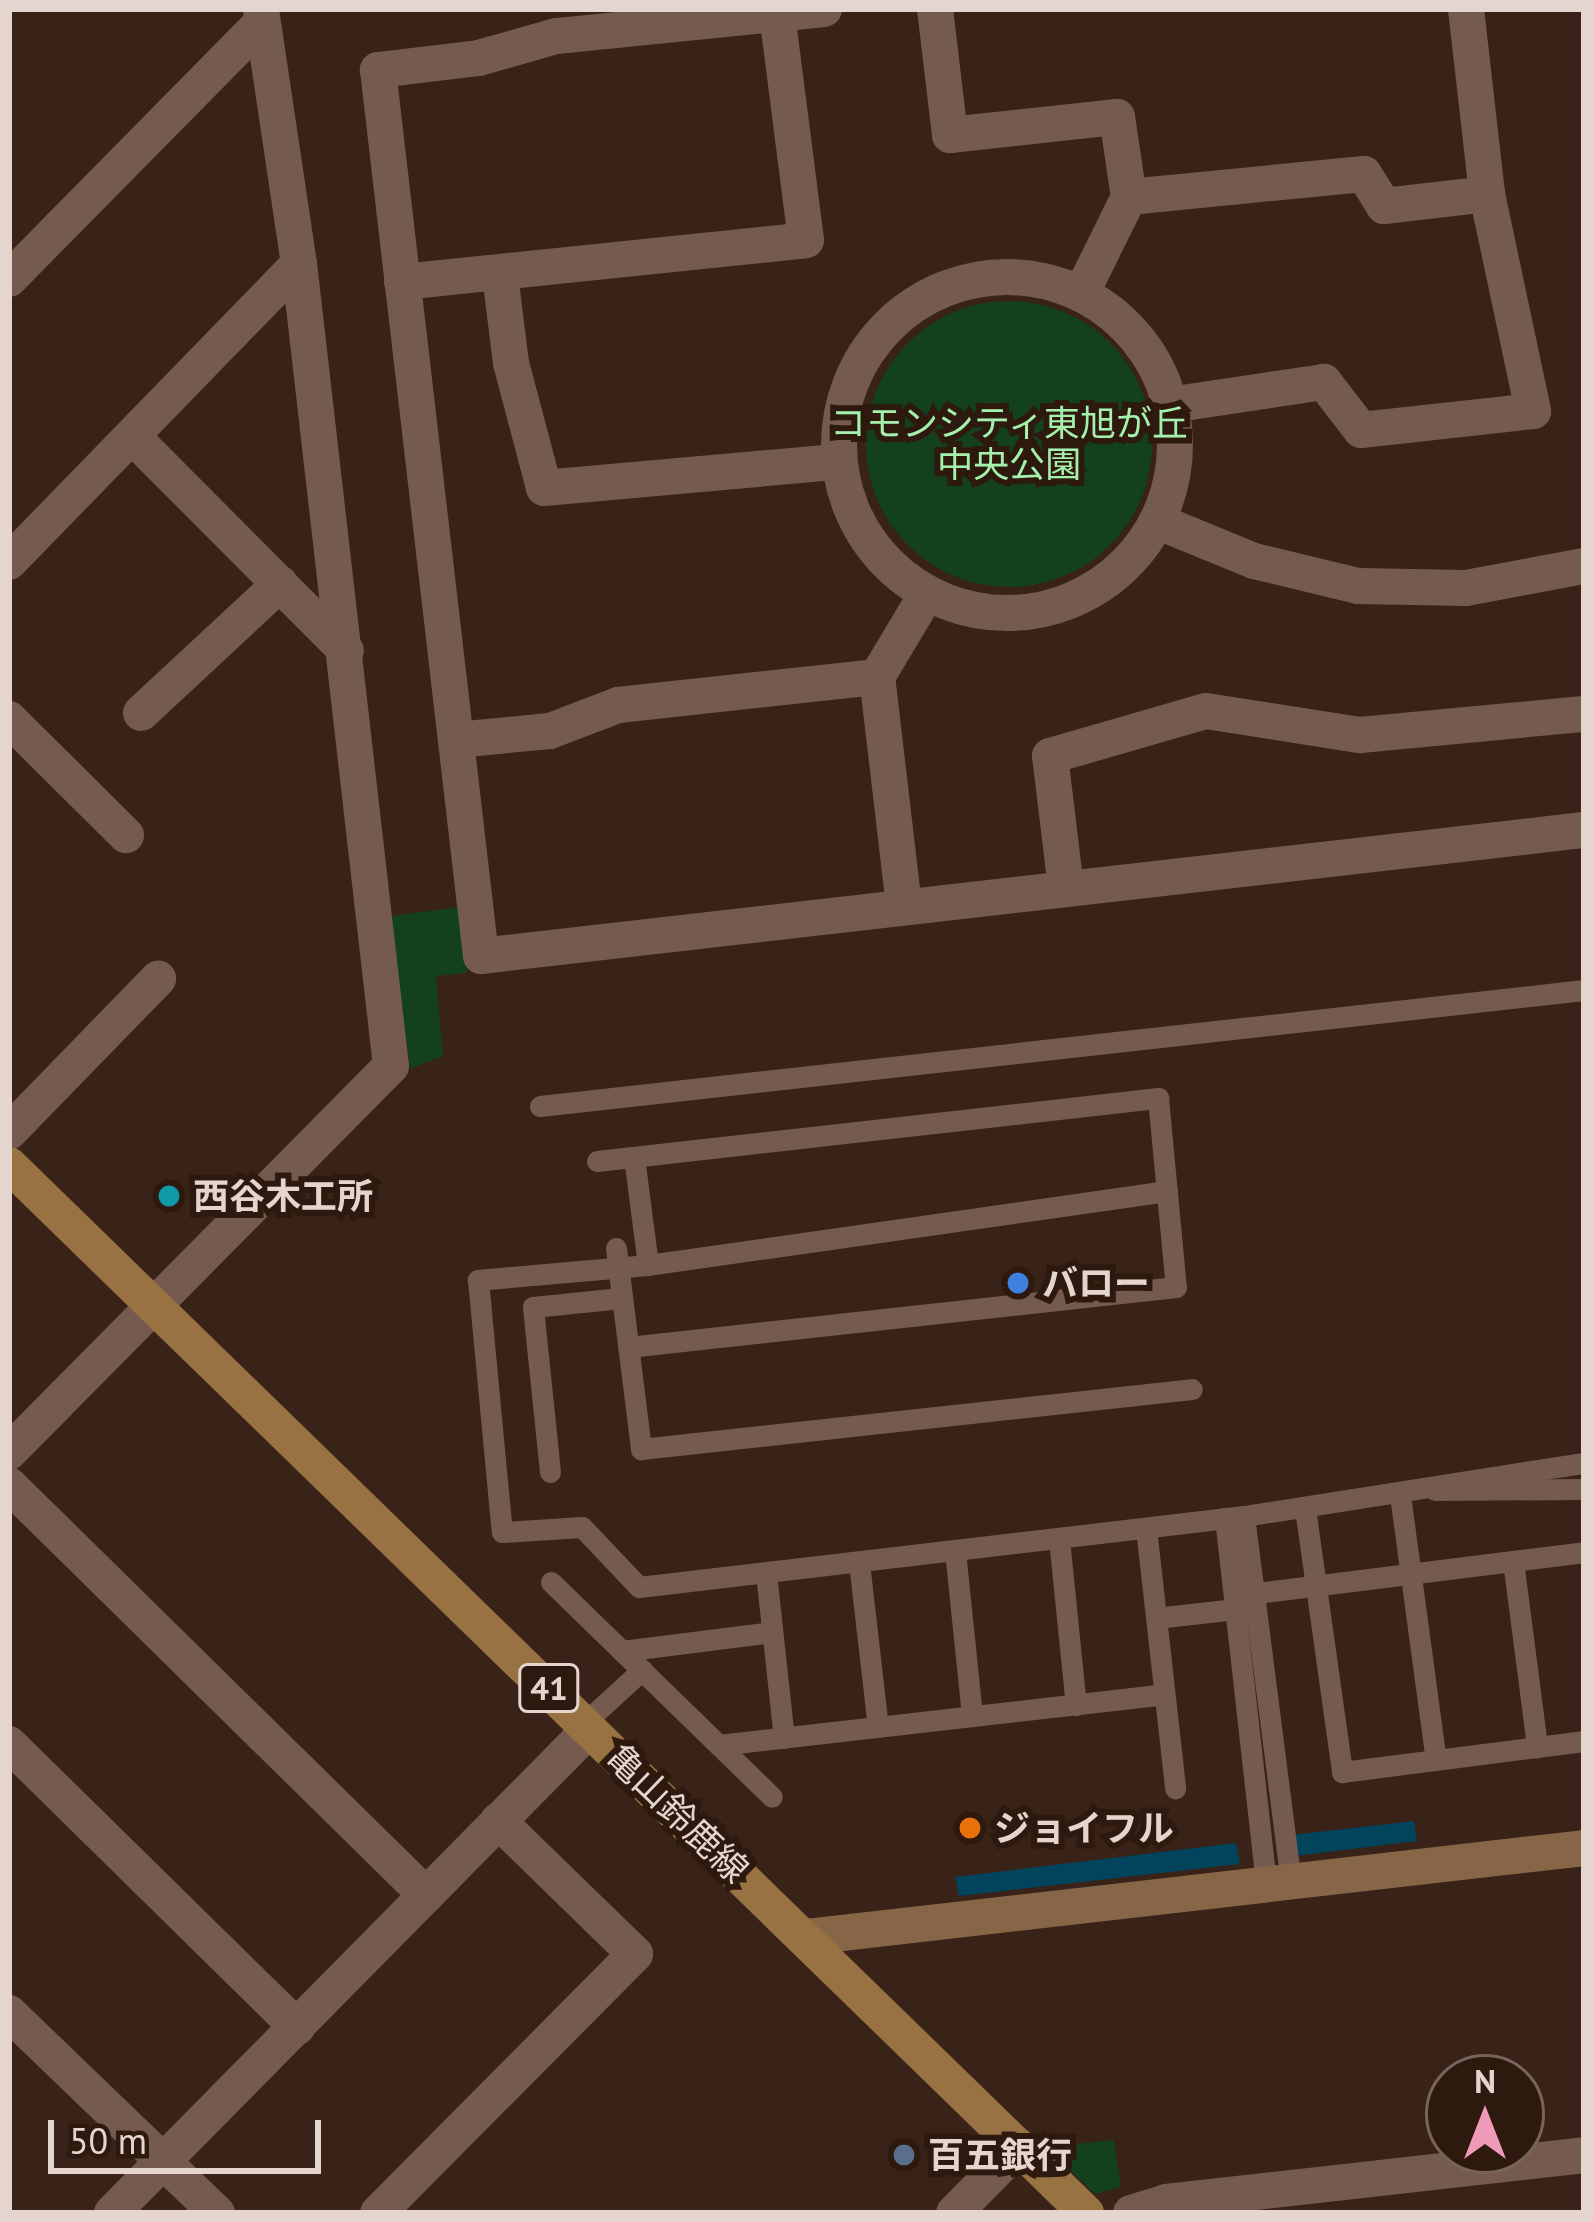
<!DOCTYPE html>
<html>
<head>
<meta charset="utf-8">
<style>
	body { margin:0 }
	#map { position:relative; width:1593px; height:2222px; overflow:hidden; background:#392217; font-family:"PT Sans","Noto Sans JP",sans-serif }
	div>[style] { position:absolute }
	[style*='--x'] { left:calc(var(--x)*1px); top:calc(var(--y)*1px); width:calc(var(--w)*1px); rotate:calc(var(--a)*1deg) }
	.green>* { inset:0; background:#14411d }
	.round { border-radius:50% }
	.water>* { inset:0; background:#02445c }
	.lane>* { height:21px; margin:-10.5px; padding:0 10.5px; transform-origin:10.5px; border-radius:10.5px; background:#755b4f }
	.street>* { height:36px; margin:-18px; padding:0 18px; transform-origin:18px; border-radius:18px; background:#755b4f }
	.street>.ring { margin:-18px; padding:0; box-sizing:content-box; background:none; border:36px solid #755b4f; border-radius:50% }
	.secondary>* { height:36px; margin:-18px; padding:0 18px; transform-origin:18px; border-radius:18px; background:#876648 }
	.primary>* { height:36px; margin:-18px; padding:0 18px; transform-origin:18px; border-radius:18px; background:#987242 }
	.dots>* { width:33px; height:33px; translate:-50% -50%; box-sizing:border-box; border:6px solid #2e190e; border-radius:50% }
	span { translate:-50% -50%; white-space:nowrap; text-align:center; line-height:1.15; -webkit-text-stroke:12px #2e190e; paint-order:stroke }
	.shield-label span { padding:3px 9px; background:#2e190e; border:3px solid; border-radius:9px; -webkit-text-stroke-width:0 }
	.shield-label { font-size:33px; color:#e4d5ce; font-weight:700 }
	.park-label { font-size:36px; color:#a4f0ad }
	.poi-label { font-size:36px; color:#e4d5ce; font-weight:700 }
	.left { translate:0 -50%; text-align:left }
	.street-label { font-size:36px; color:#e4d5ce }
	.frame { position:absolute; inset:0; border:12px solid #e4d5ce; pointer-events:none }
	.north { position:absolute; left:1425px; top:2054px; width:120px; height:120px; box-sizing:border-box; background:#2e190e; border:3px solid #77645b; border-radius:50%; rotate:0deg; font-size:33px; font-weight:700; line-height:48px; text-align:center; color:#e4d5ce }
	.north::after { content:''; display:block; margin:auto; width:42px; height:54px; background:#ef9ab8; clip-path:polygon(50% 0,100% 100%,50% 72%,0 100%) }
	.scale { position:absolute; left:48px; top:2120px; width:273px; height:54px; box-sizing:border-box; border:6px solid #e4d5ce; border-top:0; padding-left:15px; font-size:36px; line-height:42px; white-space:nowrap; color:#e4d5ce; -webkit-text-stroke:9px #2e190e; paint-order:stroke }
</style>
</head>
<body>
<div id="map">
	<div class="green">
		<div class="round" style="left:866px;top:301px;width:286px;height:286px"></div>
		<div style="clip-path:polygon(461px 907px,467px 973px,436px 976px,443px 1056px,410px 1069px,391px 916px)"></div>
		<div style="clip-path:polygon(1114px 2140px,1121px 2187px,1095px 2194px,1045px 2147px)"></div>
	</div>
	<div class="water">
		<div style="clip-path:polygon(1414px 1821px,1417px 1841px,1295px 1856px,1292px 1835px)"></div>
		<div style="clip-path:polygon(1236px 1843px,1240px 1864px,959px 1896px,955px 1877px)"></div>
	</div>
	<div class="lane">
		<div style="--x:540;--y:1106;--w:1050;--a:-6.34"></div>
		<div style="--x:634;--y:1157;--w:109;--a:82.6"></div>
		<div style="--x:597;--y:1161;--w:565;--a:-6.41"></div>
		<div style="--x:1158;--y:1098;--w:190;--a:84.6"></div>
		<div style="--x:1176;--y:1287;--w:551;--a:173.75"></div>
		<div style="--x:1167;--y:1191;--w:524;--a:171.89"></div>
		<div style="--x:648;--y:1265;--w:171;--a:175"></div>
		<div style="--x:478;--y:1280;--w:253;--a:84.6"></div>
		<div style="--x:502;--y:1532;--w:80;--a:-3.6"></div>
		<div style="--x:582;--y:1527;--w:83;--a:46.5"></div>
		<div style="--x:639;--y:1587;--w:609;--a:-6.69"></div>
		<div style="--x:1244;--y:1516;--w:344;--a:-8.9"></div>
		<div style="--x:616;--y:1248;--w:203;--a:82.9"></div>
		<div style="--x:641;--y:1449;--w:554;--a:-6.21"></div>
		<div style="--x:550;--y:1472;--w:166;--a:-95.9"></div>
		<div style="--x:533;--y:1307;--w:89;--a:-5.8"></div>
		<div style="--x:1435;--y:1490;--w:149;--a:-0.4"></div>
		<div style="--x:1400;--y:1495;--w:267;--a:82.3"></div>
		<div style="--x:1305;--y:1508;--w:267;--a:82"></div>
		<div style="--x:1342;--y:1772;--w:244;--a:-7.3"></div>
		<div style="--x:1244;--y:1516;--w:370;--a:82.7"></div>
		<div style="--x:1225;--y:1518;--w:370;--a:83.6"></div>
		<div style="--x:1146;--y:1528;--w:262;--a:83.6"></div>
		<div style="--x:1059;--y:1539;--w:167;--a:84.2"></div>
		<div style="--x:955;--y:1551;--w:166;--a:84.1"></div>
		<div style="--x:1513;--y:1561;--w:188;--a:82.6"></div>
		<div style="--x:859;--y:1563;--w:165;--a:83.4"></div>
		<div style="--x:766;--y:1573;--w:166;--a:83.8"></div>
		<div style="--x:551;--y:1582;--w:308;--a:44.2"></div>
		<div style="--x:1240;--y:1595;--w:347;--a:-7.1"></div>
		<div style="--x:1156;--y:1618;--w:80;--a:-6.5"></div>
		<div style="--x:622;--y:1651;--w:151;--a:-7.2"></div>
		<div style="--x:584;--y:1723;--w:79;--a:-42.4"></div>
		<div style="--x:719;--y:1745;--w:448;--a:-6.5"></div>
	</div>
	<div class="street">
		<div style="--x:824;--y:9;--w:269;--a:174.2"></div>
		<div style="--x:556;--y:36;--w:80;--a:164.1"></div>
		<div style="--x:479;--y:58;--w:102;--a:173.2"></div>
		<div style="--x:378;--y:70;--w:892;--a:83.37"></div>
		<div style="--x:481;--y:956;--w:1110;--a:-6.52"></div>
		<div style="--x:935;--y:9;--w:127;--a:83.2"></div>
		<div style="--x:950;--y:135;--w:168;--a:-6.2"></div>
		<div style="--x:1117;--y:117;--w:81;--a:81.5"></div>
		<div style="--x:1466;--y:9;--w:186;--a:83.5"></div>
		<div style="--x:500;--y:275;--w:89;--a:82.9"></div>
		<div style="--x:511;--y:363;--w:129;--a:75.2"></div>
		<div style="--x:544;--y:488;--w:294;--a:-5.1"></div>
		<div class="ring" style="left:839px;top:277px;width:300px;height:300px"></div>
		<div style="--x:9;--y:279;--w:361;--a:-45.4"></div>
		<div style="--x:402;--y:282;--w:406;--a:-5.9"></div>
		<div style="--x:806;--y:240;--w:227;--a:-97.3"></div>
		<div style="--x:1082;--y:292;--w:106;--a:-63.7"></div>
		<div style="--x:1129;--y:197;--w:236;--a:-5.6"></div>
		<div style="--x:1364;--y:174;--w:38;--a:58"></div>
		<div style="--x:1384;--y:206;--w:104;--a:-6.6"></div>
		<div style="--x:1487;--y:194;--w:222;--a:78"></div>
		<div style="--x:1533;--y:411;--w:173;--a:173.7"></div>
		<div style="--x:1361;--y:430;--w:61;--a:-127.6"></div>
		<div style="--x:1324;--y:382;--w:155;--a:171.5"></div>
		<div style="--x:132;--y:436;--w:303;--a:45.1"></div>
		<div style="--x:1159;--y:522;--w:103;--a:22.3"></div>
		<div style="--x:1254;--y:561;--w:107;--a:13.5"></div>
		<div style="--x:1358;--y:586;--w:108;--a:1.1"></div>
		<div style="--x:1466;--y:588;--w:120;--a:-10.6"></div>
		<div style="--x:9;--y:562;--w:416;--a:-45.8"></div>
		<div style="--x:141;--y:713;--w:190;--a:-42.9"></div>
		<div style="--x:9;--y:719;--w:165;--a:44.8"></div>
		<div style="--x:456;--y:740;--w:94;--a:-5.5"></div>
		<div style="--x:550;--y:731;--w:73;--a:-20.9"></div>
		<div style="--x:618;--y:705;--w:261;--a:-6.2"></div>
		<div style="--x:1066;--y:888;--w:133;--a:-96.9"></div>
		<div style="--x:1050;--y:756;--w:162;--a:-16.1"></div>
		<div style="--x:1206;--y:711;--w:156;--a:8.9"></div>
		<div style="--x:1360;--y:735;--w:225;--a:-5.4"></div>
		<div style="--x:904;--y:906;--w:231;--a:-96.7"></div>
		<div style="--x:877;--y:677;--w:96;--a:-59.1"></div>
		<div style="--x:9;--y:1132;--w:214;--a:-45.8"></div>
		<div style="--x:9;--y:1452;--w:543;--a:-45.3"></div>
		<div style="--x:391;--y:1066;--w:807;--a:-96.54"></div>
		<div style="--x:299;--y:264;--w:258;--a:-98.5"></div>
		<div style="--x:9;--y:1485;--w:585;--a:44.52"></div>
		<div style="--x:9;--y:1744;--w:404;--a:44.5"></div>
		<div style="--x:9;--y:2013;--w:289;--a:43.9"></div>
		<div style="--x:112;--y:2213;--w:680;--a:-45.36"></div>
		<div style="--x:378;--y:2213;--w:365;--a:-45.2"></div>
		<div style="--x:635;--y:1954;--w:191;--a:-135.8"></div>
		<div style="--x:954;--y:2213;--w:93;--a:-45.4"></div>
		<div style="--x:1131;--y:2213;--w:37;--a:-17"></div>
		<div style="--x:1166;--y:2202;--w:421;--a:-6.4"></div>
	</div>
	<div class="secondary">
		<div style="--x:807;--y:1937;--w:782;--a:-6.53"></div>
	</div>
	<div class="primary">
		<div style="--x:9;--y:1165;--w:1503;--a:44.22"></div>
	</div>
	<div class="dots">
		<div style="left:169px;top:1196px;background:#0f9aa8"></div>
		<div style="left:1018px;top:1283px;background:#3f7fe0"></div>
		<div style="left:970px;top:1828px;background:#e8710a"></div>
		<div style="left:904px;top:2155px;background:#5c6f8a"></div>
	</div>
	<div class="shield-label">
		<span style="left:549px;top:1688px">41</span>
	</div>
	<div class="park-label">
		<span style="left:1009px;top:443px">コモンシティ東旭が丘<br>中央公園</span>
	</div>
	<div class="poi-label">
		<span class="left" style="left:193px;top:1196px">西谷木工所</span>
		<span class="left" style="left:1042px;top:1283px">バロー</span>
		<span class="left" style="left:994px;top:1828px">ジョイフル</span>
		<span class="left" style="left:928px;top:2155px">百五銀行</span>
	</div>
	<div class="street-label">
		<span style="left:678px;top:1813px;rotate:44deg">亀山鈴鹿線</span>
	</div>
	<div class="frame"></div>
	<div class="north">N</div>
	<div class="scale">50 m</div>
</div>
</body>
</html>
